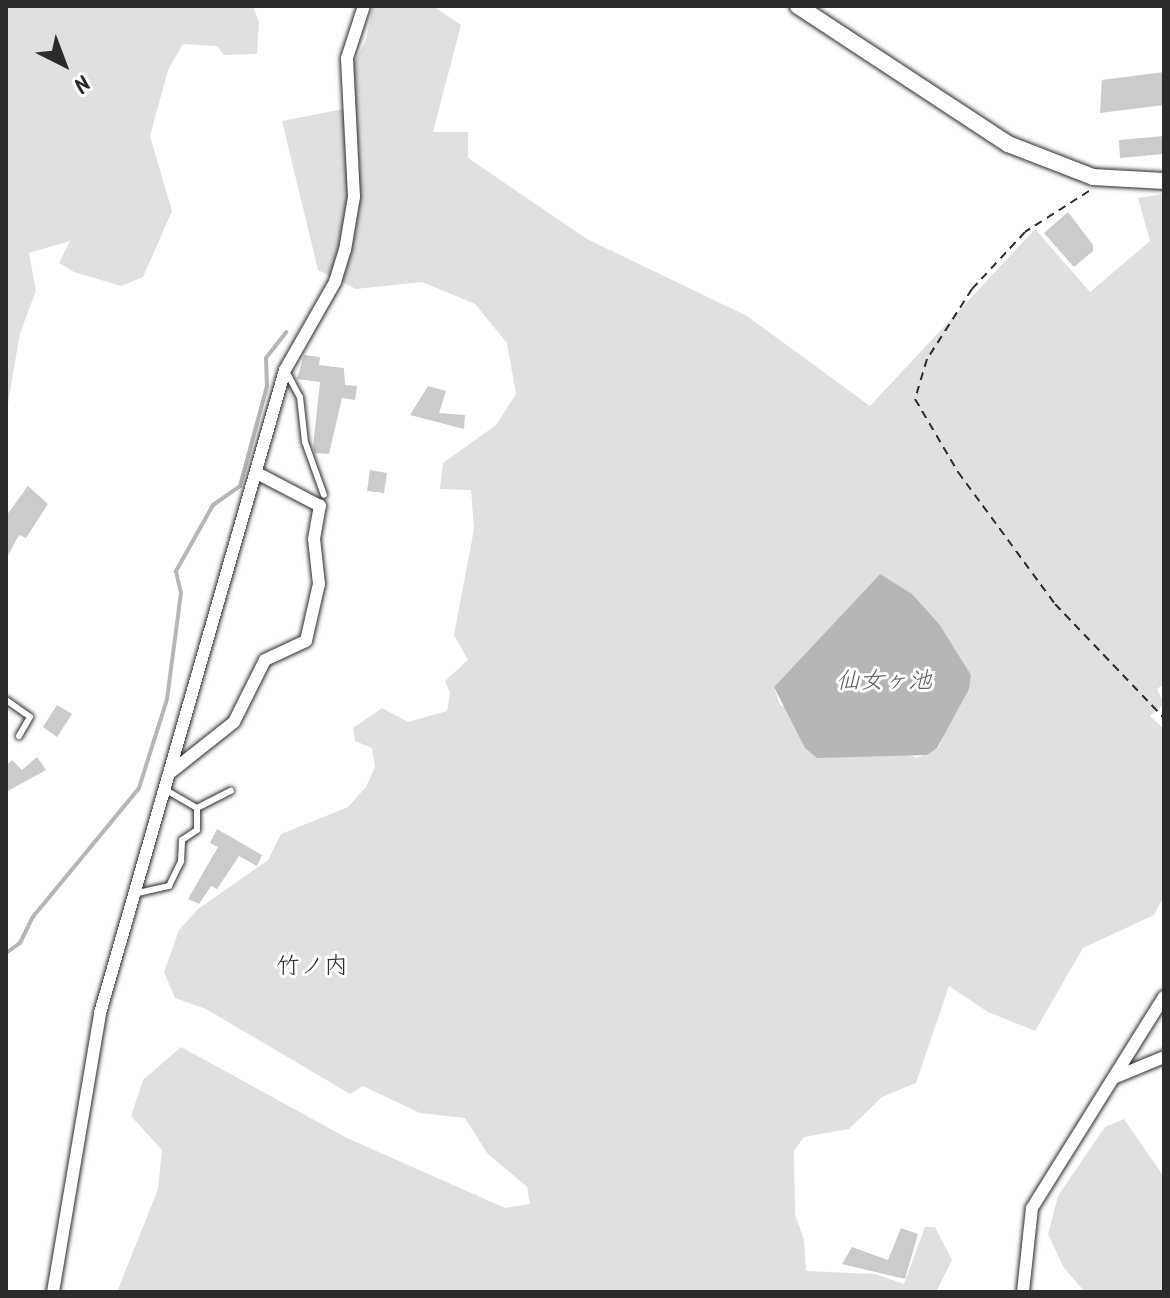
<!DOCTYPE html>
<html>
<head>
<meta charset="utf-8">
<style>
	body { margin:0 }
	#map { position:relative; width:1170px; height:1298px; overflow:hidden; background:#fff; font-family:Kalam,"Klee One",sans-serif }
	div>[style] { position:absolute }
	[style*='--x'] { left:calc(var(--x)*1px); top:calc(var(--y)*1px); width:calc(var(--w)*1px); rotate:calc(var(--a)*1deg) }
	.green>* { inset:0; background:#e0e0e0 }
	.water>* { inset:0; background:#b6b6b6 }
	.stream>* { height:4px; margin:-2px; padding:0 2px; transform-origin:2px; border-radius:2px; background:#b6b6b6 }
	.building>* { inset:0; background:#cbcbcb }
	.path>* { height:2px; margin-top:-1px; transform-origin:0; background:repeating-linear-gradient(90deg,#2b2b2b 0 8px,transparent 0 14px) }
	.roads { filter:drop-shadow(0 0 2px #2b2b2b) drop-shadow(0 0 2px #2b2b2b) }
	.lane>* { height:6px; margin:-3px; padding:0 3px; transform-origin:3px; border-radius:3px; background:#fff }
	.street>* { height:12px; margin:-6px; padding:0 6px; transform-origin:6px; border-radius:6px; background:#fff }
	.secondary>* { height:16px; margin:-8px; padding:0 8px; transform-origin:8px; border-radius:8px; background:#fff }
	span { translate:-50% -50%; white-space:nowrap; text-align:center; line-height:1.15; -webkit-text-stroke:6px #fff; paint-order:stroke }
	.water-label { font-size:24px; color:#5c5c5c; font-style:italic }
	.neighbourhood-label { font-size:24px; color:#2b2b2b }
	.frame { position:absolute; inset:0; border:8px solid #2b2b2b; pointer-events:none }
	.north { position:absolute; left:24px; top:24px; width:80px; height:80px; -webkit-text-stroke:6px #fff; paint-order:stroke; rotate:138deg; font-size:22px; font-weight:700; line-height:32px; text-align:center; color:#2b2b2b }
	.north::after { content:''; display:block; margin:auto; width:28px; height:36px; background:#2b2b2b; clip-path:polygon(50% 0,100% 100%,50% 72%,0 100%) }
</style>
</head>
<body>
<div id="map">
	<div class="green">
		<div style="clip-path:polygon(6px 6px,253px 6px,259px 22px,257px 54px,224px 55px,217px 46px,183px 44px,168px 70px,150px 136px,172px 211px,143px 277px,121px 286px,74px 272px,59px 263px,70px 241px,29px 253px,36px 291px,20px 333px,6px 415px)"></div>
		<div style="clip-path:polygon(evenodd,373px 6px,433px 6px,461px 25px,433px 132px,468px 132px,468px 158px,587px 239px,747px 316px,870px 406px,1035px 229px,1090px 292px,1150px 241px,1138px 198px,1164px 194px,1164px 684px,1157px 689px,1164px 704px,1150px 716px,1164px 729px,1164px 896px,1154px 915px,1083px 948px,1035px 1031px,988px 1012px,949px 986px,916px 1083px,882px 1097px,849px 1129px,804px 1137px,794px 1151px,795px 1214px,804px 1240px,806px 1271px,875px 1274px,904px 1284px,925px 1227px,935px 1227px,952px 1260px,936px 1292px,117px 1292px,158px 1189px,162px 1150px,131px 1116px,143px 1080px,181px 1047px,347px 1138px,505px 1208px,530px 1204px,527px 1187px,487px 1153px,465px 1118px,420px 1113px,363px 1086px,350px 1094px,206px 1009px,175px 998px,164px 972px,179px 930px,198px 909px,268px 860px,281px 834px,348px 807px,366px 787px,375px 767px,372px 748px,355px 741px,353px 728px,382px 708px,408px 722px,447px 711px,450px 693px,445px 681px,468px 660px,454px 635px,474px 529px,471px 490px,440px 489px,443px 463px,496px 425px,516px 394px,507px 343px,475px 304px,422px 282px,356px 289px,318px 270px,282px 121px,353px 107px,353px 65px,366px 40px,373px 6px,880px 574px,971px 675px,938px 748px,917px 758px,780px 705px,774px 687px,880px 574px)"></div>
		<div style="clip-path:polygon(1124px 1119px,1164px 1177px,1164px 1292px,1085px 1292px,1064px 1268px,1048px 1234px,1058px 1196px,1105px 1127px)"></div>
	</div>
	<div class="water">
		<div style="clip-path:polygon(880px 574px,912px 594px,939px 624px,971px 675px,969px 689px,937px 748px,927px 755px,817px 758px,805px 748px,774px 687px)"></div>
	</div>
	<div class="stream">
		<div style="--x:6;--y:953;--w:17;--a:-36"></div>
		<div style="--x:20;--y:943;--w:28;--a:-64"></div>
		<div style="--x:32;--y:918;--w:168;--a:-50.5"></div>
		<div style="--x:139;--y:788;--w:93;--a:-72.5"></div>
		<div style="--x:167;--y:699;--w:107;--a:-82.5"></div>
		<div style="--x:181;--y:593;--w:23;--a:-103"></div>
		<div style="--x:176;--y:571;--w:76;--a:-60.7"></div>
		<div style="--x:213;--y:505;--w:33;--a:-35"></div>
		<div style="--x:240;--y:486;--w:104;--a:-74.9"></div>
		<div style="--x:267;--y:386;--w:28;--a:-92"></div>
		<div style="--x:266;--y:358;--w:33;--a:-52"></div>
	</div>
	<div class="building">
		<div style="clip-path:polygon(1164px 72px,1164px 105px,1100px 113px,1102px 80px)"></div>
		<div style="clip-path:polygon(1164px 136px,1164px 154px,1120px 158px,1119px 140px)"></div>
		<div style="clip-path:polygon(1068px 212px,1093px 245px,1093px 251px,1074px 267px,1044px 233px)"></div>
		<div style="clip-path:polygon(304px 355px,320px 357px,319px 365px,344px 368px,345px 385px,357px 386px,355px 400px,342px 398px,329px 454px,315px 453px,313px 447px,320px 382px,297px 379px)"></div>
		<div style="clip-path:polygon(428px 386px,446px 391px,439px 413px,465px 415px,464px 429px,410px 415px)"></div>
		<div style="clip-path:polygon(370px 470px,387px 473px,384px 493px,367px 491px)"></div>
		<div style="clip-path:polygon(28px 486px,48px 504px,26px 538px,19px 535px,6px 559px,6px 516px)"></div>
		<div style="clip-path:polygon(57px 705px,72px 714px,57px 737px,43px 727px)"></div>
		<div style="clip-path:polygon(37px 757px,46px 770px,6px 792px,6px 766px,12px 760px,22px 770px)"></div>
		<div style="clip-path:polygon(217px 829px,262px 855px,257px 866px,239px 856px,217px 889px,211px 886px,199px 904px,188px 899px,218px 847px,210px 843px)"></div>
		<div style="clip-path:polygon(901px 1228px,918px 1234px,905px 1279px,842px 1264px,852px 1247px,888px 1260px)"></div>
	</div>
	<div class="path">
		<div style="--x:1089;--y:191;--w:76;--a:147.4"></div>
		<div style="--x:1025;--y:232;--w:78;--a:132.9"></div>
		<div style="--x:972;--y:289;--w:83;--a:122.7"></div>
		<div style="--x:927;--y:359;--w:42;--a:106.7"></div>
		<div style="--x:915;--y:399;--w:85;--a:59.5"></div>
		<div style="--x:958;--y:472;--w:164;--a:53.7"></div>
		<div style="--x:1055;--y:604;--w:158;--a:46.3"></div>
	</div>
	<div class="roads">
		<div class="lane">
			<div style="--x:287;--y:373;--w:27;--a:62"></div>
			<div style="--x:300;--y:397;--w:45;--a:83.7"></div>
			<div style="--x:305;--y:442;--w:56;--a:70.3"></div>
			<div style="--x:6;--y:700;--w:29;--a:35"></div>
			<div style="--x:30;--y:717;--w:22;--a:120"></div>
			<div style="--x:197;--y:808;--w:38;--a:-27"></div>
			<div style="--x:138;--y:893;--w:32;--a:-13"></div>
			<div style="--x:169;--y:886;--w:28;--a:-64"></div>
			<div style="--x:181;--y:861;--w:21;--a:-87"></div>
			<div style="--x:182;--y:840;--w:18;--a:-34"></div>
			<div style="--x:197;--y:830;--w:22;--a:-90"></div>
			<div style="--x:197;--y:808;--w:34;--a:-150"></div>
		</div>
		<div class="street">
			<div style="--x:171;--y:772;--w:80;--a:-38.4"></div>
			<div style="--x:234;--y:722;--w:69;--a:-63.4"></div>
			<div style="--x:265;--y:660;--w:45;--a:-24.9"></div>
			<div style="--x:306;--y:641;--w:58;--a:-77.2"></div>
			<div style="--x:319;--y:584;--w:45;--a:-96.3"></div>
			<div style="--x:314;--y:539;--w:34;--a:-80"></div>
			<div style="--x:320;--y:506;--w:71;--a:-152.4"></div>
			<div style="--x:1116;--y:1077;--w:52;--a:-22.6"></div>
			<div style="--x:53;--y:1292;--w:283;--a:-80.4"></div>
			<div style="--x:100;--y:1013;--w:669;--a:-73.95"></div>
			<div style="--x:285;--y:370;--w:101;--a:-60.4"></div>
			<div style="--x:335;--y:282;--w:34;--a:-73"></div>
			<div style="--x:345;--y:250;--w:54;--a:-80.4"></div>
			<div style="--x:354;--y:197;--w:139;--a:-92.9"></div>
			<div style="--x:347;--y:58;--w:55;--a:-71.9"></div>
			<div style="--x:1023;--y:1292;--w:84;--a:-83.9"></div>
			<div style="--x:1032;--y:1208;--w:249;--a:-58"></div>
		</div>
		<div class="secondary">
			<div style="--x:798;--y:6;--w:251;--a:33.3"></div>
			<div style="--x:1008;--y:144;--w:91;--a:21.2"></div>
			<div style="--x:1093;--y:177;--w:71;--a:3.2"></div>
		</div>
	</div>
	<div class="water-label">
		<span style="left:884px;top:682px">仙女ヶ池</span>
	</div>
	<div class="neighbourhood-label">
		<span style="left:312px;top:967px">竹ノ内</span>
	</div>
	<div class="frame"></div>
	<div class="north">N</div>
</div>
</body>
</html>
